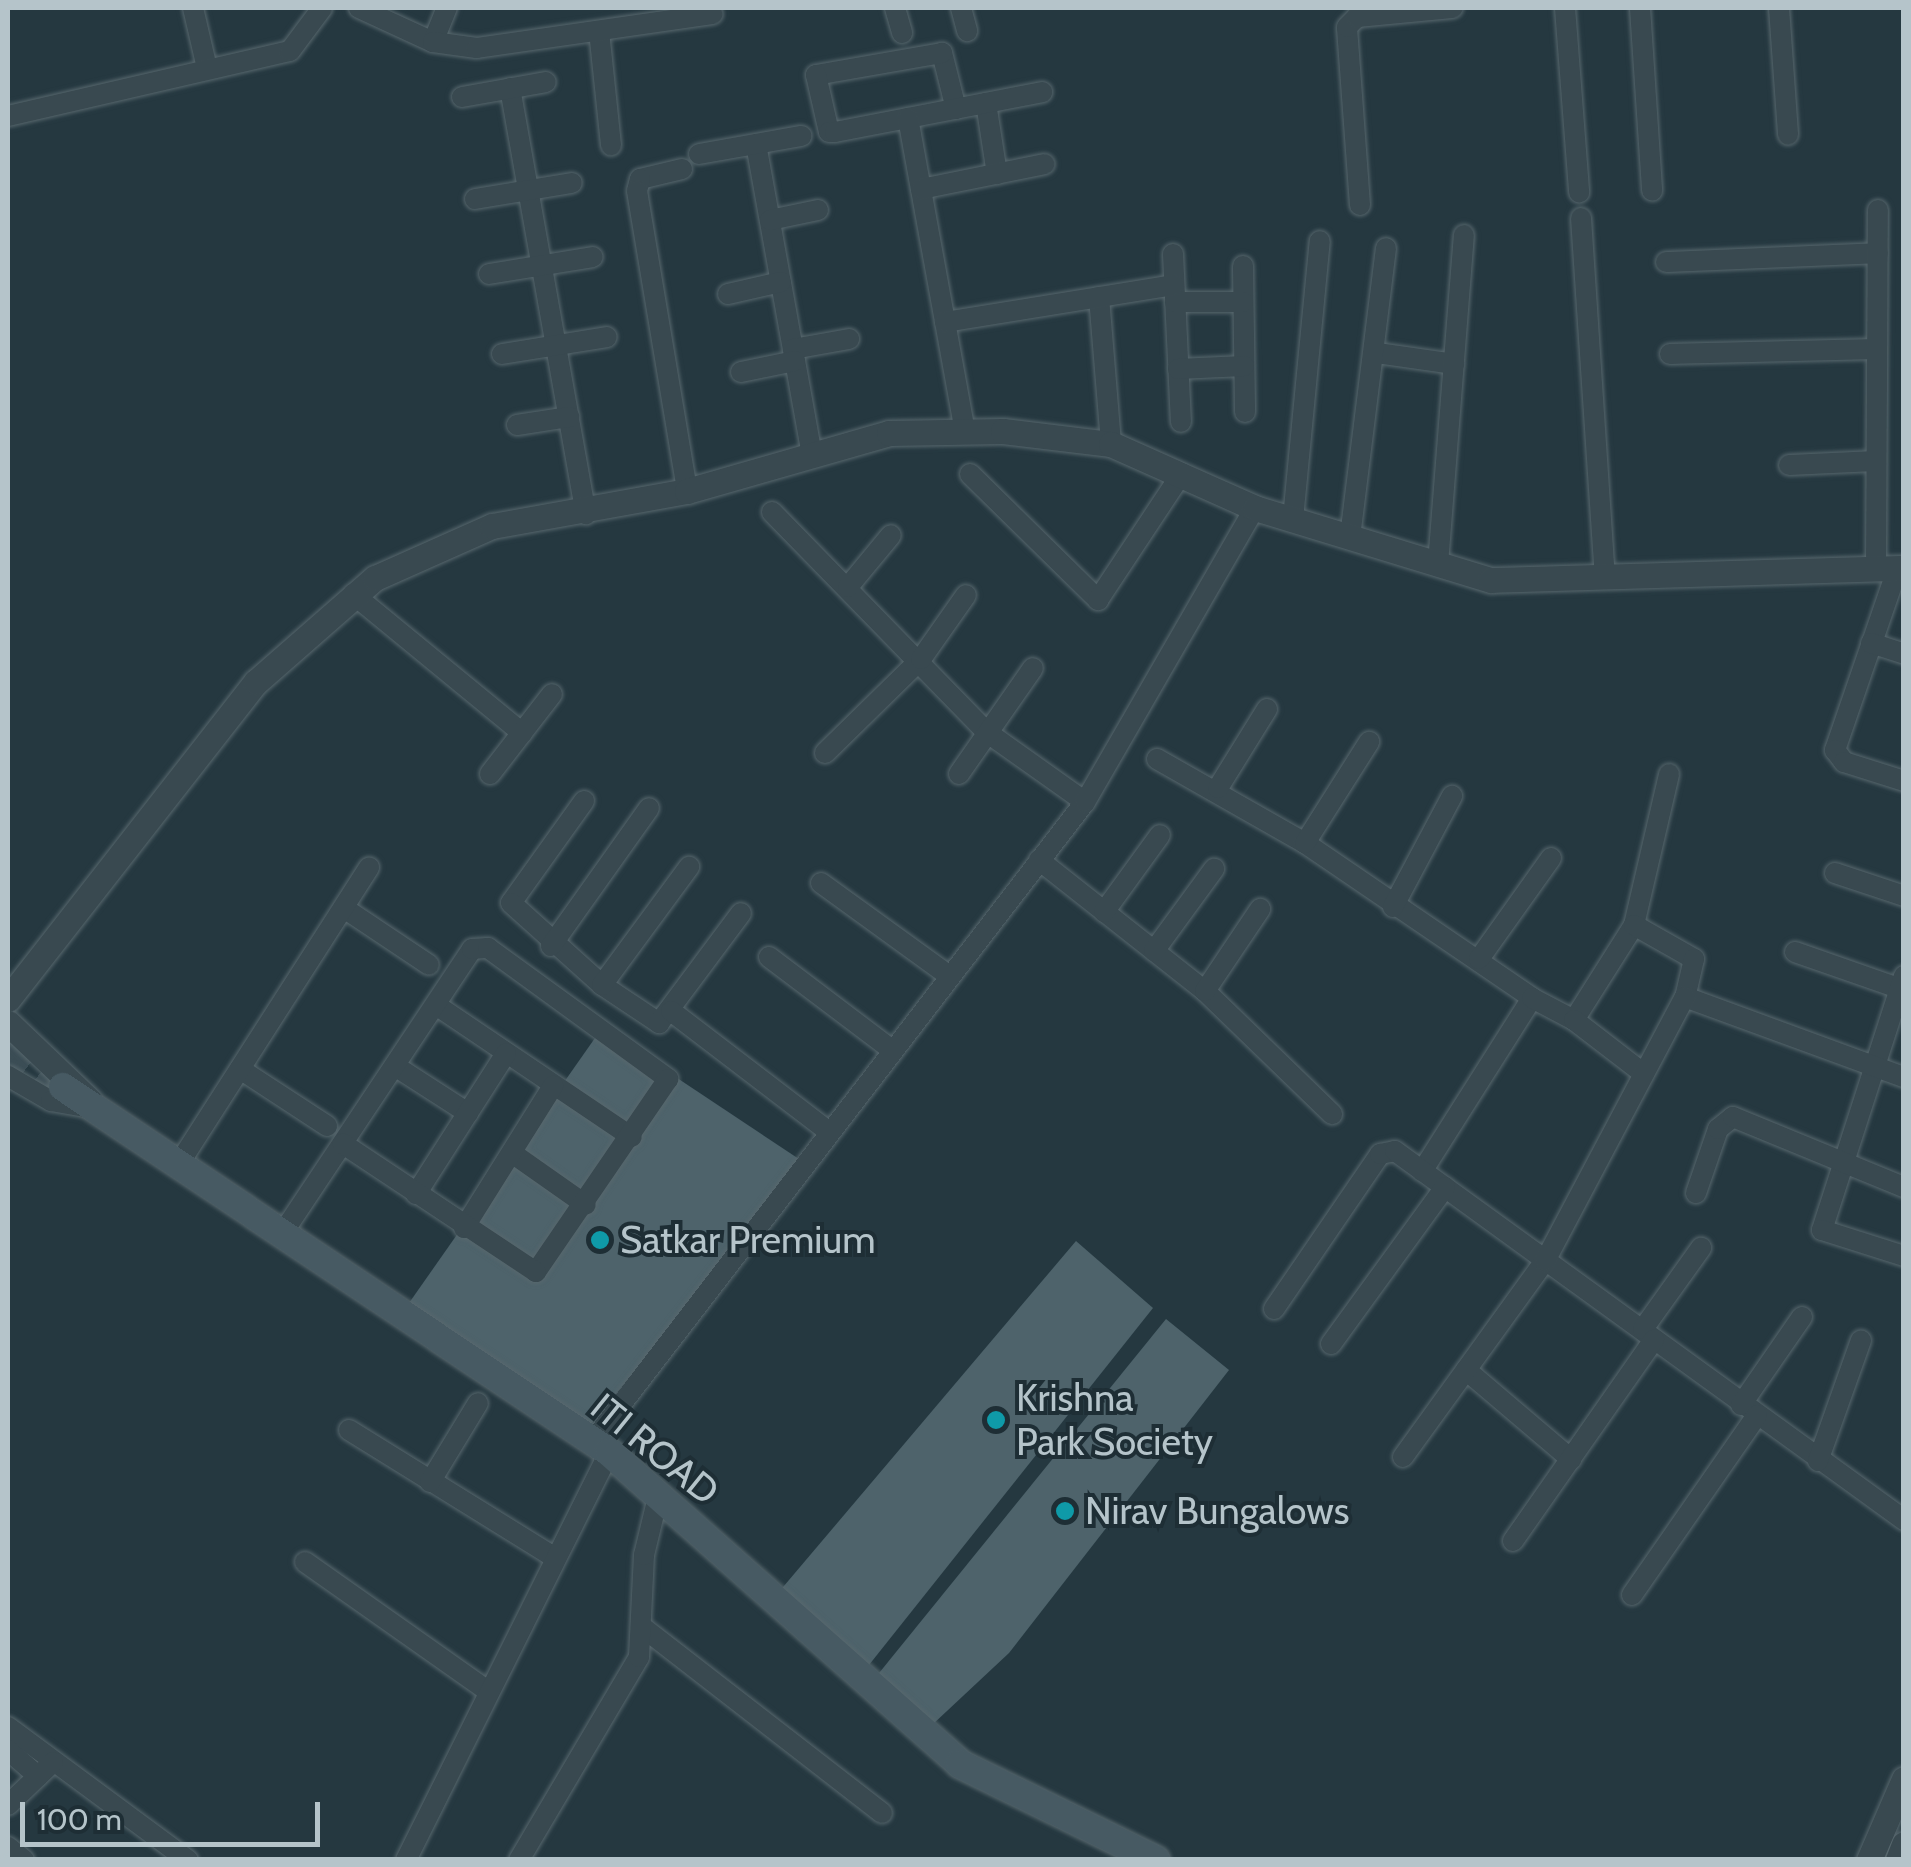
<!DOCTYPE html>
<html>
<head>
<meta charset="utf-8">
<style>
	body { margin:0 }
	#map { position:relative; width:1911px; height:1867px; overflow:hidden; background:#253840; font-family:Cabin,sans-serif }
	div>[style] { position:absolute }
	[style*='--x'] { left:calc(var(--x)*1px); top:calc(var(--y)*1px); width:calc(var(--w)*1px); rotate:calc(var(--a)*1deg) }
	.building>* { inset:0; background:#4e636b }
	.secondary-tunnel>* { height:28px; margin-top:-14px; transform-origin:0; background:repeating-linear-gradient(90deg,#3b4d55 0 28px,transparent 0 42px) }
	.roads { filter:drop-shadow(0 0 2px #57676d) drop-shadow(0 0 2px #57676d) }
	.minor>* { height:20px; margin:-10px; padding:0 10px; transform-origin:10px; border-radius:10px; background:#394950 }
	.tertiary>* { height:25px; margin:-12.5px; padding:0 12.5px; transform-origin:12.5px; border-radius:12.5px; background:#394950 }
	.secondary>* { height:28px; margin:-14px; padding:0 14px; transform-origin:14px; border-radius:14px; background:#475a63 }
	.dots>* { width:28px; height:28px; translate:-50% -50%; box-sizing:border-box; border:5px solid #1e2e35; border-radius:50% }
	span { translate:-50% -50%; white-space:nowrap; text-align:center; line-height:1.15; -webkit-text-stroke:8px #1e2e35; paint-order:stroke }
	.poi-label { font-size:38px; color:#b5c4ca }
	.left { translate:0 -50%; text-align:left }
	.street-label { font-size:38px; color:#b5c4ca }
	.frame { position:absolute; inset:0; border:10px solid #b5c4ca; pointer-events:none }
	.scale { position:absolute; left:20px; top:1802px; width:300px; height:45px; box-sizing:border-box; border:5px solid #b5c4ca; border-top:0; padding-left:12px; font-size:30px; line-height:35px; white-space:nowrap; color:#b5c4ca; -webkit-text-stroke:8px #1e2e35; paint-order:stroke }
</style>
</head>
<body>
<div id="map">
	<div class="building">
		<div style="clip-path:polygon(602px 1028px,805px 1163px,591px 1424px,402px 1313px)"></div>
		<div style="clip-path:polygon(1076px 1241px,1153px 1308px,865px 1670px,778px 1593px)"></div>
		<div style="clip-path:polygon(1166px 1319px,1229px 1370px,1009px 1653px,932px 1725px,875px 1678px)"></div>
	</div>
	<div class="secondary-tunnel">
		<div style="--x:8;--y:1046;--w:69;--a:36.7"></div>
	</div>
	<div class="roads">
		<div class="minor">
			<div style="--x:193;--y:8;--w:57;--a:76.9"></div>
			<div style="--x:359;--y:8;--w:81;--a:24.7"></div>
			<div style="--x:433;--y:42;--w:37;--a:-68"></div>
			<div style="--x:895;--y:8;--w:26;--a:74"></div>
			<div style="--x:961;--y:8;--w:24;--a:75"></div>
			<div style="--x:1565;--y:8;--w:185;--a:85.6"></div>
			<div style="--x:1640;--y:8;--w:183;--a:86.2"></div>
			<div style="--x:1779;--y:8;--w:127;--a:85.9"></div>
			<div style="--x:599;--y:31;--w:115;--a:84"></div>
			<div style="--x:433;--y:42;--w:44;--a:7.8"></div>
			<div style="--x:477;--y:48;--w:238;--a:-8.2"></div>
			<div style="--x:510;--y:88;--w:433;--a:79.9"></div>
			<div style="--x:462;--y:97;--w:85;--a:-10.1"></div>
			<div style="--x:986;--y:103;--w:72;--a:81.2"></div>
			<div style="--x:956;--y:109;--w:58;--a:-104"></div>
			<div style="--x:942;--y:53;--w:128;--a:170.1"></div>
			<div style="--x:816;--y:75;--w:58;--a:77.2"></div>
			<div style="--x:829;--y:132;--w:6;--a:0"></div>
			<div style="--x:835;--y:132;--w:211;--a:-10.9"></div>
			<div style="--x:8;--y:116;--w:289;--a:-13"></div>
			<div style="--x:290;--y:51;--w:54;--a:-53.3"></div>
			<div style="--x:908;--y:118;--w:318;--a:79.7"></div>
			<div style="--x:756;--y:144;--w:316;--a:79.8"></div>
			<div style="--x:699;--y:154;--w:104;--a:-10"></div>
			<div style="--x:682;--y:169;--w:43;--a:166.6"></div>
			<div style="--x:640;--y:179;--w:12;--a:104"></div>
			<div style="--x:637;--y:191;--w:304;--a:80.5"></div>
			<div style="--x:921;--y:189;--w:126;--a:-11.4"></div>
			<div style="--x:475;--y:199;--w:98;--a:-9.4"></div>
			<div style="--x:1360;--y:205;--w:178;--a:-94.2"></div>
			<div style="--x:1347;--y:27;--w:14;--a:-45"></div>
			<div style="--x:1357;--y:17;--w:96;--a:-5.4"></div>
			<div style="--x:1581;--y:218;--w:359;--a:86.2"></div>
			<div style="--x:770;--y:220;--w:49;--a:-11.8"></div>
			<div style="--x:1173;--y:254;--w:168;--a:87.3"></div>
			<div style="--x:1666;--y:262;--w:212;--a:-2.4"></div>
			<div style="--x:1243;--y:266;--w:146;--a:89.2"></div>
			<div style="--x:489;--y:274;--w:105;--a:-9.3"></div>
			<div style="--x:728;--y:294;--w:54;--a:-12.8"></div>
			<div style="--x:1099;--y:297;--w:147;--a:85.3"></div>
			<div style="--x:1175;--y:302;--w:68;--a:0"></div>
			<div style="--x:945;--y:322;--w:232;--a:-9.2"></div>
			<div style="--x:793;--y:349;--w:57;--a:-10.1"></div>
			<div style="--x:1377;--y:353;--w:78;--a:8.1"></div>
			<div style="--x:502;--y:354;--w:106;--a:-9.2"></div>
			<div style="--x:1670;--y:354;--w:207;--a:-1.4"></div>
			<div style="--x:1178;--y:369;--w:66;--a:-2.6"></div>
			<div style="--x:741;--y:372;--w:55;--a:-11.5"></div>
			<div style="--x:517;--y:425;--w:53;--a:-8.7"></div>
			<div style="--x:1789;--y:465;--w:87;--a:-2.6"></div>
			<div style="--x:970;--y:474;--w:180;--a:44.5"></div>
			<div style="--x:1098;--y:600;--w:152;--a:-56.5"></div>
			<div style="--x:772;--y:512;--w:309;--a:45.7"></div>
			<div style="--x:988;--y:733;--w:119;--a:35.4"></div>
			<div style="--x:1293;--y:519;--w:279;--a:-84.5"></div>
			<div style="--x:1350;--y:537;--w:291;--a:-82.9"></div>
			<div style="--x:1438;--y:564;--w:330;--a:-85.5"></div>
			<div style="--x:1876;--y:567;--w:357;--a:-89.7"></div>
			<div style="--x:1898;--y:567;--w:194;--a:109"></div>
			<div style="--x:1835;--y:750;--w:15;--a:53"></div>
			<div style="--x:1844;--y:762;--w:63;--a:17.6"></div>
			<div style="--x:848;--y:587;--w:67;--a:-50.4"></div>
			<div style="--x:353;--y:594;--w:219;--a:39.4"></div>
			<div style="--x:1871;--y:643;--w:35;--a:18"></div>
			<div style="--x:825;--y:753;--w:134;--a:-44.4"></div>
			<div style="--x:921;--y:659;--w:78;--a:-54.9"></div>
			<div style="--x:1157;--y:759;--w:170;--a:29.6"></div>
			<div style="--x:1305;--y:843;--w:275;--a:34.3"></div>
			<div style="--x:1532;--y:998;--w:205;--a:122.4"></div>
			<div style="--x:490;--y:774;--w:101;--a:-52.2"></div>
			<div style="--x:959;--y:774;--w:129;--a:-55.1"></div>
			<div style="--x:1218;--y:788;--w:93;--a:-58.2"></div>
			<div style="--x:584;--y:801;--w:125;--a:125.6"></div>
			<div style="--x:511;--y:903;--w:122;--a:42"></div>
			<div style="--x:602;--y:985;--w:69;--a:33.7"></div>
			<div style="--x:659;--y:1023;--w:137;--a:-53.3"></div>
			<div style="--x:1305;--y:843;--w:120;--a:-57.6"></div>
			<div style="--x:1039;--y:860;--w:211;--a:38.3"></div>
			<div style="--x:1205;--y:991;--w:177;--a:44.1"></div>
			<div style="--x:1835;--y:873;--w:73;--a:18.4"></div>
			<div style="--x:821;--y:883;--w:157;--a:35.9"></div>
			<div style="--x:1393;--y:907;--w:126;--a:-62"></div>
			<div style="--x:344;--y:908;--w:102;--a:33.8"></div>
			<div style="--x:1104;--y:912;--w:95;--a:-54"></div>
			<div style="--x:1634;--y:925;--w:155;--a:-76.9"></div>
			<div style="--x:551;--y:946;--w:169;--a:-54.6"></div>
			<div style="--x:1154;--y:951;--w:102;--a:-53.8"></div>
			<div style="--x:1795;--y:952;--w:115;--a:19.2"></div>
			<div style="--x:769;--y:957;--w:154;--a:37.1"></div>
			<div style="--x:1479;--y:959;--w:124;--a:-54.5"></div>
			<div style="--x:1904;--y:976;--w:267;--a:107.9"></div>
			<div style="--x:1822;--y:1230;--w:86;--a:17.6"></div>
			<div style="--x:602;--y:985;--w:147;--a:-53.6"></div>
			<div style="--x:1205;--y:991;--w:99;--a:-56.1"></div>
			<div style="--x:1532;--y:998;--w:47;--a:27.6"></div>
			<div style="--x:1574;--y:1020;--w:112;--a:-57.7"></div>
			<div style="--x:1634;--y:925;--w:69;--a:29.5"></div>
			<div style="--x:1694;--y:959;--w:39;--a:103"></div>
			<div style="--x:1685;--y:997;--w:233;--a:20.1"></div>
			<div style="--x:436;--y:1005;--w:236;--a:34"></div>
			<div style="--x:671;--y:1011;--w:199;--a:37.4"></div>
			<div style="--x:1574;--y:1020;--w:88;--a:37.6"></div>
			<div style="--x:395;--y:1066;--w:87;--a:32.8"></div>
			<div style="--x:240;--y:1069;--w:104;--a:33.2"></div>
			<div style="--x:8;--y:1076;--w:50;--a:30.2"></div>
			<div style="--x:51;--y:1101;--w:36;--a:10"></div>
			<div style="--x:512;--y:1153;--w:90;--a:35.1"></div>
			<div style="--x:180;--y:1162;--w:350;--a:-57.3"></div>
			<div style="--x:1696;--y:1193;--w:68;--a:-71"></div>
			<div style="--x:1718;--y:1129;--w:19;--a:-39"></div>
			<div style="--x:1733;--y:1117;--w:185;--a:22.3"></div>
			<div style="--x:416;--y:1194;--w:167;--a:-57.4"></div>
			<div style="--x:464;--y:1228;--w:168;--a:-57.9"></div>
			<div style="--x:284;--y:1231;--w:339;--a:-56.3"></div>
			<div style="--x:472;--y:949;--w:16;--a:-4"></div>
			<div style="--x:488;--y:948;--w:223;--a:36"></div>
			<div style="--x:668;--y:1079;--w:234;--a:124.4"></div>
			<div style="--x:536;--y:1272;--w:232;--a:-146.4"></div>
			<div style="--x:1274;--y:1309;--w:188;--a:-55.6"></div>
			<div style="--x:1380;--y:1154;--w:15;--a:-11"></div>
			<div style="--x:1395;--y:1151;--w:629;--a:35.94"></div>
			<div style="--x:1643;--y:1329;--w:100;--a:-54.4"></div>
			<div style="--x:1331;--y:1344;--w:194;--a:-54"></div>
			<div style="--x:1466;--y:1370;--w:138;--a:40.3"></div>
			<div style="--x:1741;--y:1405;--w:107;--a:-55.3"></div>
			<div style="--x:349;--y:1430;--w:241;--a:31.8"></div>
			<div style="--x:593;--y:1441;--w:806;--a:-52.41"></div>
			<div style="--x:1085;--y:802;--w:340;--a:-60"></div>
			<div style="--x:1403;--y:1457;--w:242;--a:-54.1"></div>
			<div style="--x:1545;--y:1261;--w:299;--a:-62.1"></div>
			<div style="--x:1818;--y:1461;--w:128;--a:-70.4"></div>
			<div style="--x:430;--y:1482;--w:92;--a:-58.7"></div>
			<div style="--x:1513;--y:1541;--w:246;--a:-55"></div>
			<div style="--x:305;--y:1562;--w:224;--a:35.2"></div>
			<div style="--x:1632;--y:1595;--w:219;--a:-55.2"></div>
			<div style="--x:641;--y:1626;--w:305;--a:37.8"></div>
			<div style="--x:8;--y:1727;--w:224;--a:36.5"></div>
			<div style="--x:8;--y:1750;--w:40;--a:41"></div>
			<div style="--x:8;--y:1805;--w:62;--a:-43.7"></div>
			<div style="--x:8;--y:1847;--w:21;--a:39"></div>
			<div style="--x:406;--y:1860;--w:456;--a:-63.5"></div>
			<div style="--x:519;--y:1860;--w:236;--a:-59.4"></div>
			<div style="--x:639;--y:1657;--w:102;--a:-87.2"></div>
			<div style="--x:644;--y:1555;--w:60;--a:-76.4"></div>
		</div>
		<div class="tertiary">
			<div style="--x:8;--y:999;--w:402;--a:-52"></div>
			<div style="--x:256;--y:682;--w:158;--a:-41.2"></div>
			<div style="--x:375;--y:578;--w:128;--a:-24"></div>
			<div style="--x:492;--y:526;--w:198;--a:-10.2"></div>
			<div style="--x:687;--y:491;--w:210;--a:-16"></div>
			<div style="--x:889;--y:433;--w:114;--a:-1"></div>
			<div style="--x:1003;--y:431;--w:109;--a:6.9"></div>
			<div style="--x:1111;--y:444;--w:158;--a:24"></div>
			<div style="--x:1255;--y:508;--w:247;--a:17"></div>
			<div style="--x:1491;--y:580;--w:413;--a:-1.7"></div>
			<div style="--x:8;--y:1023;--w:113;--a:43.6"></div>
			<div style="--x:1869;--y:1860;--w:88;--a:-66.6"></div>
			<div style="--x:1898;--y:1860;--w:17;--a:-69"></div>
		</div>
		<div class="secondary">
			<div style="--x:63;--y:1087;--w:657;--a:33.76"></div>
			<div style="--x:609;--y:1452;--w:470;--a:41.6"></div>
			<div style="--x:960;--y:1764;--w:218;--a:26.1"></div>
		</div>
	</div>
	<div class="dots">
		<div style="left:600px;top:1240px;background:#0f9aa8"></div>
		<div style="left:996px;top:1420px;background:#0f9aa8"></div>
		<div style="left:1065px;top:1511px;background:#0f9aa8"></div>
	</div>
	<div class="poi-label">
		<span class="left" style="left:620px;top:1240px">Satkar Premium</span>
		<span class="left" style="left:1016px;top:1420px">Krishna<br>Park Society</span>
		<span class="left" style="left:1085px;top:1511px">Nirav Bungalows</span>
	</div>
	<div class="street-label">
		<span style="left:655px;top:1449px;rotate:39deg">ITI ROAD</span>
	</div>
	<div class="frame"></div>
	<div class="scale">100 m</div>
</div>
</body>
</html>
